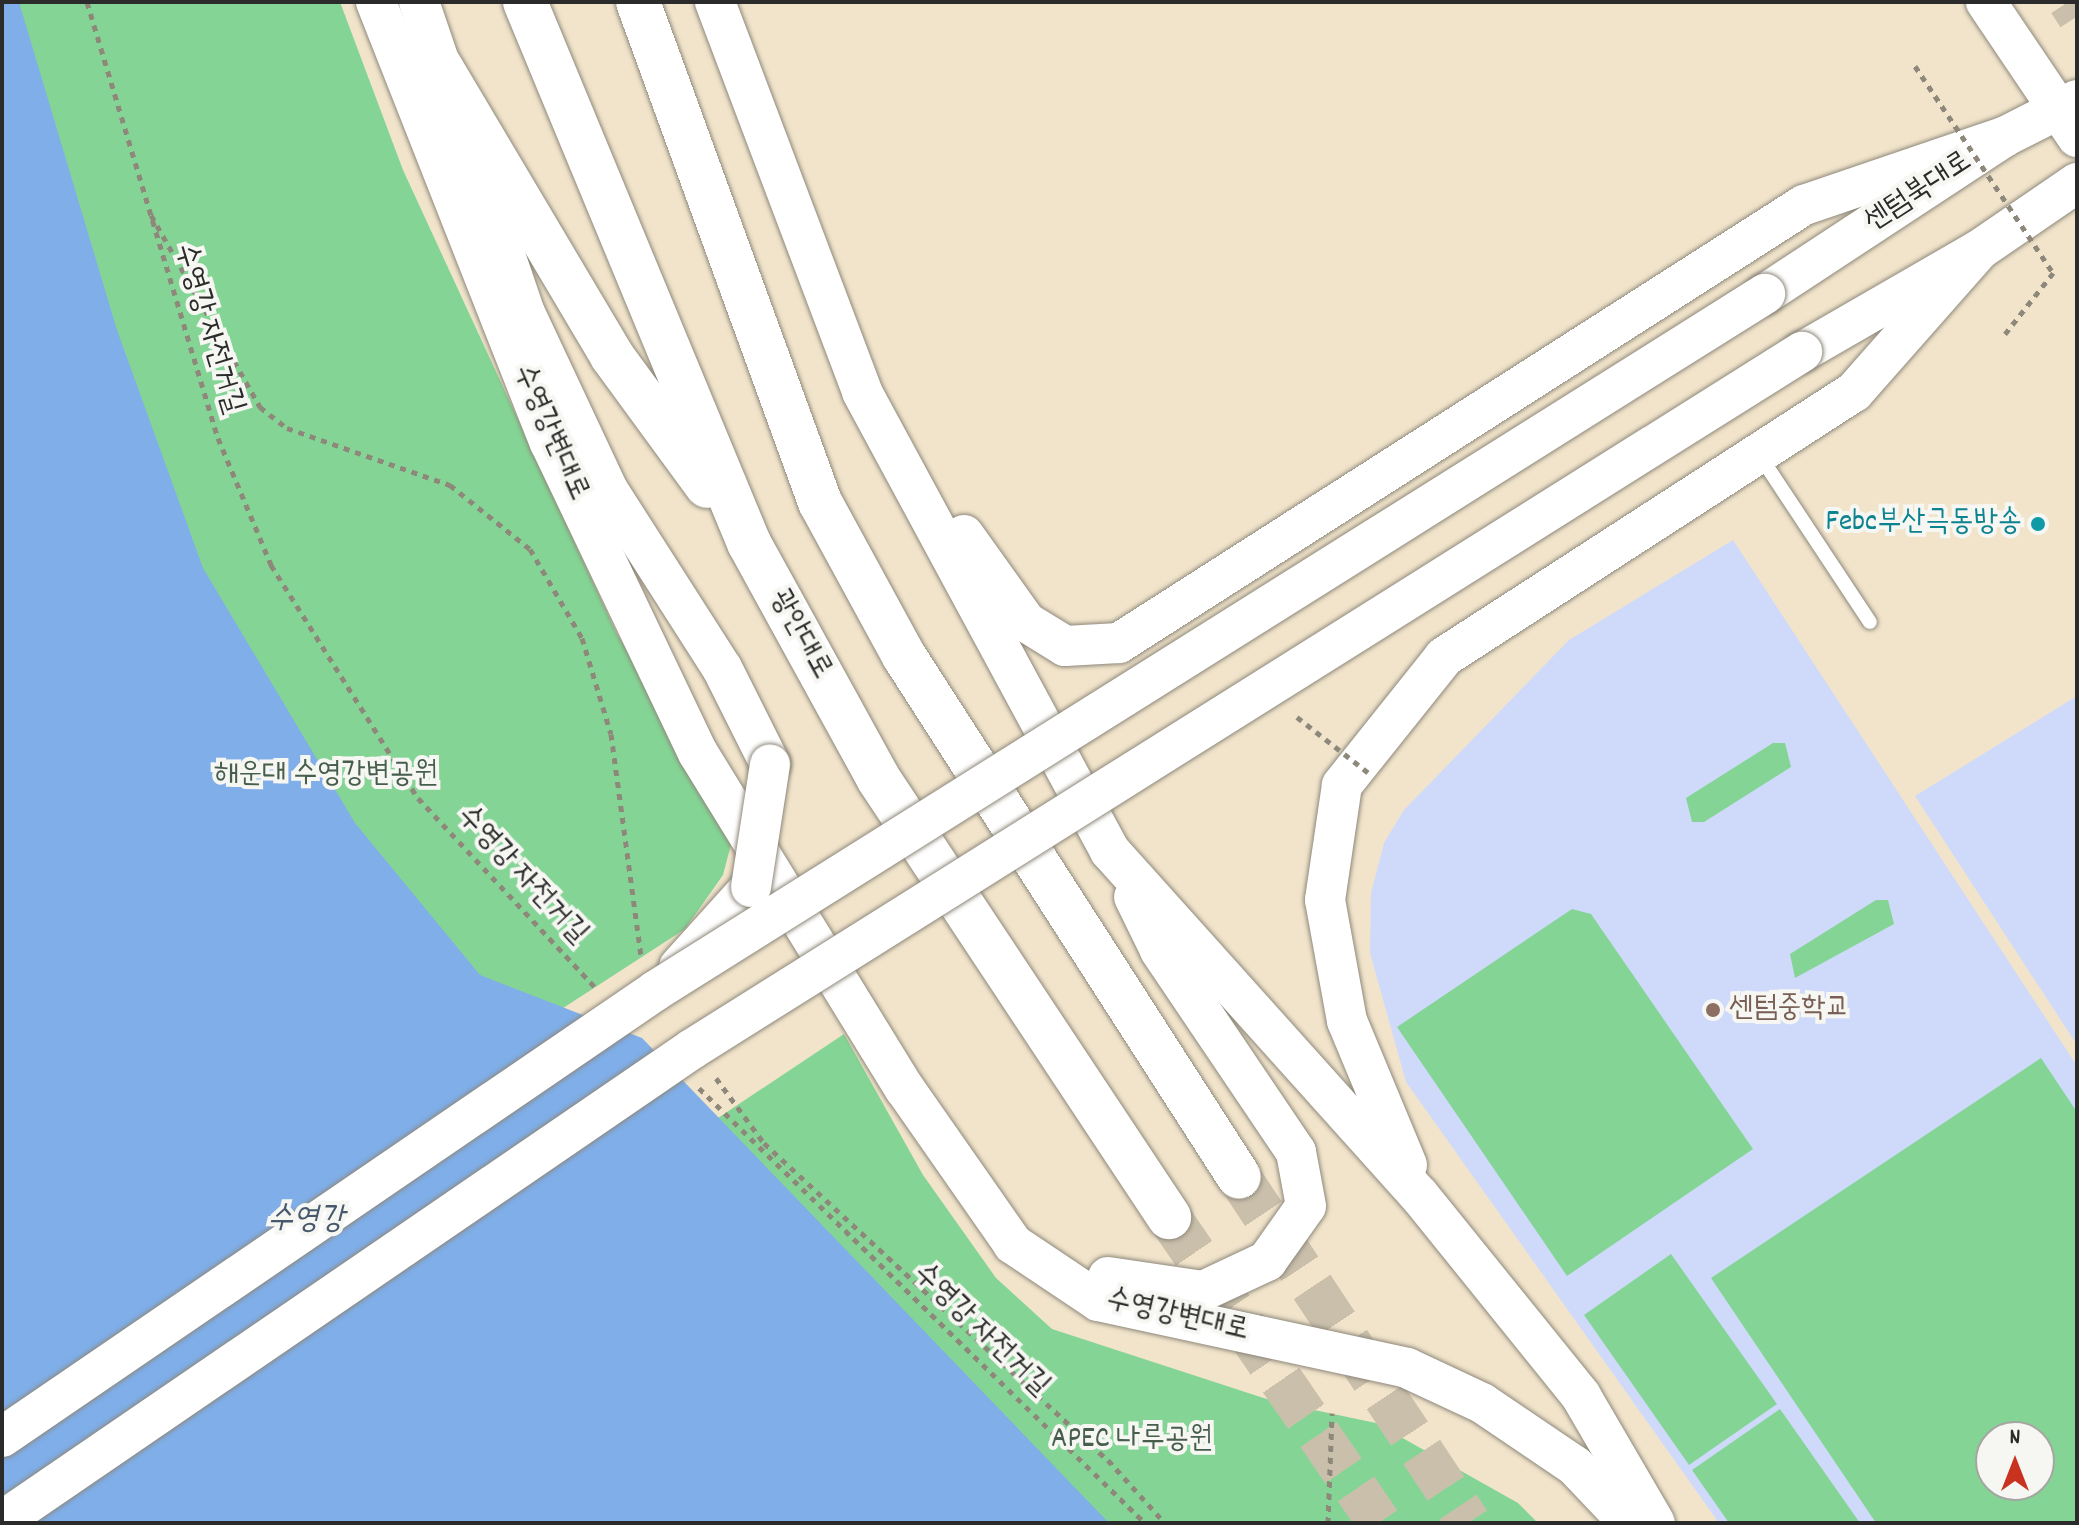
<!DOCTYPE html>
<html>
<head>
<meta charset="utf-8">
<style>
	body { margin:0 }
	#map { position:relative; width:2079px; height:1525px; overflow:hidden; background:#f1e4cb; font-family:Dekko,"Poor Story",sans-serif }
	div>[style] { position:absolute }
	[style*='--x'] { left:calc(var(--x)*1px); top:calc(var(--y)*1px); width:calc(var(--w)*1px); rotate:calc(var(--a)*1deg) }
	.built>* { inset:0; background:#cfdafa }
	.green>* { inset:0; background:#84d595 }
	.water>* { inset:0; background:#7faee9 }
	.secondary-tunnel>* { height:40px; margin-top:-20px; transform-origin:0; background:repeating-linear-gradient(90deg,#c9bfab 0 40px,transparent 0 60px) }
	.highway-tunnel>* { height:44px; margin-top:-22px; transform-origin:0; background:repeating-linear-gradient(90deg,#c9bfab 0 44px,transparent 0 66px) }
	.path>* { height:5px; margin-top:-2.5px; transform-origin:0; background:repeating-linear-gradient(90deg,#8e887b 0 6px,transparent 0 12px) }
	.roads { filter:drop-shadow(0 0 2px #8e887b) drop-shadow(0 0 2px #8e887b) }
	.lane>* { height:14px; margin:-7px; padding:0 7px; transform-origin:7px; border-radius:7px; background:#fff }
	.secondary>* { height:40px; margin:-20px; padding:0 20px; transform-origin:20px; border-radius:20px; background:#fff }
	.highway>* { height:44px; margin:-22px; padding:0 22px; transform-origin:22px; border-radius:22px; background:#fff }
	.path-bridge>* { height:5px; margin-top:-2.5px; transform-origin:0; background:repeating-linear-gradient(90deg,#8e887b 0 6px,transparent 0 12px) }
	.bridges { filter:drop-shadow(0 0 2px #8e887b) drop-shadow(0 0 2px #8e887b) }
	.secondary-bridge>* { height:40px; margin:-20px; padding:0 20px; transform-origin:20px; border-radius:20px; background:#fff }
	.dots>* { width:22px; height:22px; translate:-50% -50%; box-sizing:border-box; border:4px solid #f6f6f2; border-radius:50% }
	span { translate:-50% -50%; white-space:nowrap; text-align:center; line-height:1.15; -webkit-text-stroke:8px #f6f6f2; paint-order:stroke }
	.street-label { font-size:30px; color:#2b2b2b }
	.culture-label { font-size:30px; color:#0d838f }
	.right { translate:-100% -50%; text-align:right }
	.park-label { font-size:30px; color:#465e4b }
	.education-label { font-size:30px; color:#785e54 }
	.left { translate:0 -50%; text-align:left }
	.water-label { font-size:32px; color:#48596e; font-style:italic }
	.frame { position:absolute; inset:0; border:4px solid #2b2b2b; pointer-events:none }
	.north { position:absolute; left:1975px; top:1421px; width:80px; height:80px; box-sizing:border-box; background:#f6f6f2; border:2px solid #a5a5a2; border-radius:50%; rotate:0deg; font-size:22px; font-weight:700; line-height:32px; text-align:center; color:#2b2b2b }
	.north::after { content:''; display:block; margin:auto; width:28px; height:36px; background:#c8321e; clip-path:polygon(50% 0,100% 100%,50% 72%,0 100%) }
</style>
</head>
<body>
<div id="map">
	<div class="built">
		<div style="clip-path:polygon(evenodd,1733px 540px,2077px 1066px,2077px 1523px,1719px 1523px,1406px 1082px,1370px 953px,1371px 893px,1384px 843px,1404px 810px,1569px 640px,1733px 540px,1991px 1437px,2039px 1437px,2039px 1485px,1991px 1485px,1991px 1437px)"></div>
		<div style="clip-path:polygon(2077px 696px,2077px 1045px,1915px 796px)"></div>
	</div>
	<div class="green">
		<div style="clip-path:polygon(2px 2px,340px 2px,403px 170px,616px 632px,733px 837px,723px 875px,685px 929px,230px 1224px)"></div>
		<div style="clip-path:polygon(1773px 743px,1785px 743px,1791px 767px,1704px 822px,1692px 822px,1686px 798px)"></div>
		<div style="clip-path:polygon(1876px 900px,1888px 900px,1894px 924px,1795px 978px,1790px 954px)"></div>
		<div style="clip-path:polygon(1572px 909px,1591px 914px,1753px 1149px,1567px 1276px,1397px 1027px)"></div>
		<div style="clip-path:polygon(844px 1034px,923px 1175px,996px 1278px,1052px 1329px,1276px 1402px,1376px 1423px,1518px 1503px,1538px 1523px,1096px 1523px,697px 1132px)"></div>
		<div style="clip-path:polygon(evenodd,2041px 1058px,2077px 1112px,2077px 1523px,1876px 1523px,1711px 1278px,2041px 1058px,2039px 1437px,2039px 1485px,1991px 1485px,1991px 1437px,2039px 1437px)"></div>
		<div style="clip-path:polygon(1671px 1254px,1777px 1404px,1689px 1465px,1584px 1315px)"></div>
		<div style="clip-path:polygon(1780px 1409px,1860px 1523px,1729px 1523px,1692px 1470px)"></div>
	</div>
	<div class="water">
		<div style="clip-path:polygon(2px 2px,19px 2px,117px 330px,203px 568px,355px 823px,480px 975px,642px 1038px,1109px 1523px,2px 1523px)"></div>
	</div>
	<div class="secondary-tunnel">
		<div style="--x:2068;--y:2;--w:17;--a:57"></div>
	</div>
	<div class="highway-tunnel">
		<div style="--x:1239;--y:1177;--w:415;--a:56.4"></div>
		<div style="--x:1169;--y:1217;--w:371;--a:55.5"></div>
	</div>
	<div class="path">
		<div style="--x:87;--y:2;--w:455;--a:73.3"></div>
		<div style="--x:218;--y:438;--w:138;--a:67.3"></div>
		<div style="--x:271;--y:565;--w:275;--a:57.8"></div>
		<div style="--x:418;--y:798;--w:258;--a:46.9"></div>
		<div style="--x:151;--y:215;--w:221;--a:60.4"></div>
		<div style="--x:260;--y:407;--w:34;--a:38"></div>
		<div style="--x:287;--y:428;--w:173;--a:19.3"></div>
		<div style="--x:450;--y:485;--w:102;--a:38.7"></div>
		<div style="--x:530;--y:549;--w:103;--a:59.7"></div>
		<div style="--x:582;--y:638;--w:100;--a:73.2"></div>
		<div style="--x:611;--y:734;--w:224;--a:82.3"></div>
		<div style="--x:2005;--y:334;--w:78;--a:-51.8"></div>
		<div style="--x:716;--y:1078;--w:81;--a:53.6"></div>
		<div style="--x:764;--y:1143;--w:468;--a:42.7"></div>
		<div style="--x:1108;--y:1460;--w:85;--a:47.9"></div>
		<div style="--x:699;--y:1088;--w:623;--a:44.28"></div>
		<div style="--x:1328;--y:1523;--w:110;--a:-87.9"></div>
	</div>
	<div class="roads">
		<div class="lane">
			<div style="--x:1760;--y:456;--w:199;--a:56.5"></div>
		</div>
		<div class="secondary">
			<div style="--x:376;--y:2;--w:474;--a:68.5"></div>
			<div style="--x:550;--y:443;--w:344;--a:64.5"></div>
			<div style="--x:698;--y:753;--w:395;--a:58.4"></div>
			<div style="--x:905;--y:1089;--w:189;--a:55.1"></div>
			<div style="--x:1013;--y:1244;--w:102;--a:33.8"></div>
			<div style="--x:1098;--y:1301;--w:316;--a:12.2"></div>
			<div style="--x:1407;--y:1368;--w:83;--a:25"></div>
			<div style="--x:1482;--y:1403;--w:112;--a:34.1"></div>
			<div style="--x:1575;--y:1466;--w:79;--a:46.5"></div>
			<div style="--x:419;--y:2;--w:329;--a:71.2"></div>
			<div style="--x:525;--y:313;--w:195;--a:64.9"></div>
			<div style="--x:608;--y:490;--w:211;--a:57.4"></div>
			<div style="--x:722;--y:668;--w:107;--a:63.4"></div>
			<div style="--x:715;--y:2;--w:417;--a:69.3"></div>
			<div style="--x:862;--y:392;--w:522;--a:61.62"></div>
			<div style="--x:1110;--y:851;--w:462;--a:48.1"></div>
			<div style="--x:1419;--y:1195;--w:258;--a:51.1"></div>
			<div style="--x:1581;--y:1396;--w:147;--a:59.8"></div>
			<div style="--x:1986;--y:2;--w:163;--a:56"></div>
			<div style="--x:1765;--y:294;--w:286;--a:-33.3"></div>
			<div style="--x:2004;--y:137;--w:82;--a:-26.9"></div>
			<div style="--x:1802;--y:352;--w:204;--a:-30"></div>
			<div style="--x:1979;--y:250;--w:119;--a:-34.4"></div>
			<div style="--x:964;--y:535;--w:107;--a:54.5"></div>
			<div style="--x:1026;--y:622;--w:46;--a:31.6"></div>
			<div style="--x:1065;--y:646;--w:54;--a:-3.2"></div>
			<div style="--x:1119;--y:643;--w:813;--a:-32.6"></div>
			<div style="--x:1804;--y:205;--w:211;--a:-18.8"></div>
			<div style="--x:679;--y:967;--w:108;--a:-48"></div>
			<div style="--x:1407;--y:1165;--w:156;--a:-112.6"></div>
			<div style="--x:1347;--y:1021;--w:123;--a:-100.3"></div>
			<div style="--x:1325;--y:900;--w:116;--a:-81.6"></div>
			<div style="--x:1342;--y:785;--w:164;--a:-51.4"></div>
			<div style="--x:1444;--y:657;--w:488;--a:-32.9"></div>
			<div style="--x:1854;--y:392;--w:189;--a:-48.6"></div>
			<div style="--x:1108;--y:1277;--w:96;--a:8.4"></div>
			<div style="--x:1203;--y:1291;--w:71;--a:-25.1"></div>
			<div style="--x:1267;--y:1261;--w:67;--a:-54.7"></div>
			<div style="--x:1306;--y:1206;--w:55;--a:-100.5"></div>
			<div style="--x:1296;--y:1152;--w:244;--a:-124"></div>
			<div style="--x:1160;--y:950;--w:59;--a:-116.1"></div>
		</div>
		<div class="highway">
			<div style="--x:525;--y:2;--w:586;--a:67.51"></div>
			<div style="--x:749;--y:543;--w:268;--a:61.2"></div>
			<div style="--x:878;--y:778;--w:527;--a:56.46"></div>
			<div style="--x:638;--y:2;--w:532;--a:70"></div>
			<div style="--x:820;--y:502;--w:175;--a:61.4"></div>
			<div style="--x:904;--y:656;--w:619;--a:57.26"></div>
			<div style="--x:440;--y:66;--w:337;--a:59.3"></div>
			<div style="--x:612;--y:356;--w:161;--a:53.8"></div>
		</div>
	</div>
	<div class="path-bridge">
		<div style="--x:1915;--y:66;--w:249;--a:56.3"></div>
		<div style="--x:1297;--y:717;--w:93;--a:38"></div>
	</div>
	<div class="bridges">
		<div class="secondary-bridge">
			<div style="--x:751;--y:887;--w:124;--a:-81.2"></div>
			<div style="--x:2;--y:1437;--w:791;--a:-34.33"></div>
			<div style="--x:655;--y:991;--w:1311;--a:-32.13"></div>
			<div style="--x:2;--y:1521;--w:836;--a:-34.37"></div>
			<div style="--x:692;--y:1049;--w:1311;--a:-32.13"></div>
		</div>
	</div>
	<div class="dots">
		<div style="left:2038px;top:524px;background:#0f9aa8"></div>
		<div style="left:1713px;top:1010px;background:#8d6e63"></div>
	</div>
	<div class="street-label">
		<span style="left:1919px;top:193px;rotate:-33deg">센텀북대로</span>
		<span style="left:207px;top:329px;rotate:73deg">수영강 자전거길</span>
		<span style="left:549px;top:433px;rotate:66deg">수영강변대로</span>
		<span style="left:799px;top:635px;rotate:61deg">광안대로</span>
		<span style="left:521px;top:876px;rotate:47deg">수영강 자전거길</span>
		<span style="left:1177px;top:1317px;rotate:13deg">수영강변대로</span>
		<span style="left:980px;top:1331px;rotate:44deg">수영강 자전거길</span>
	</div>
	<div class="culture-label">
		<span class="right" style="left:2022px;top:524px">Febc부산극동방송</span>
	</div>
	<div class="park-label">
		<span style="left:326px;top:776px">해운대 수영강변공원</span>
		<span style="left:1132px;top:1441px">APEC 나루공원</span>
	</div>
	<div class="education-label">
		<span class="left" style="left:1729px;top:1010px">센텀중학교</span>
	</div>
	<div class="water-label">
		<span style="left:306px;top:1221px">수영강</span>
	</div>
	<div class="frame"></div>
	<div class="north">N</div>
</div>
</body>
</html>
